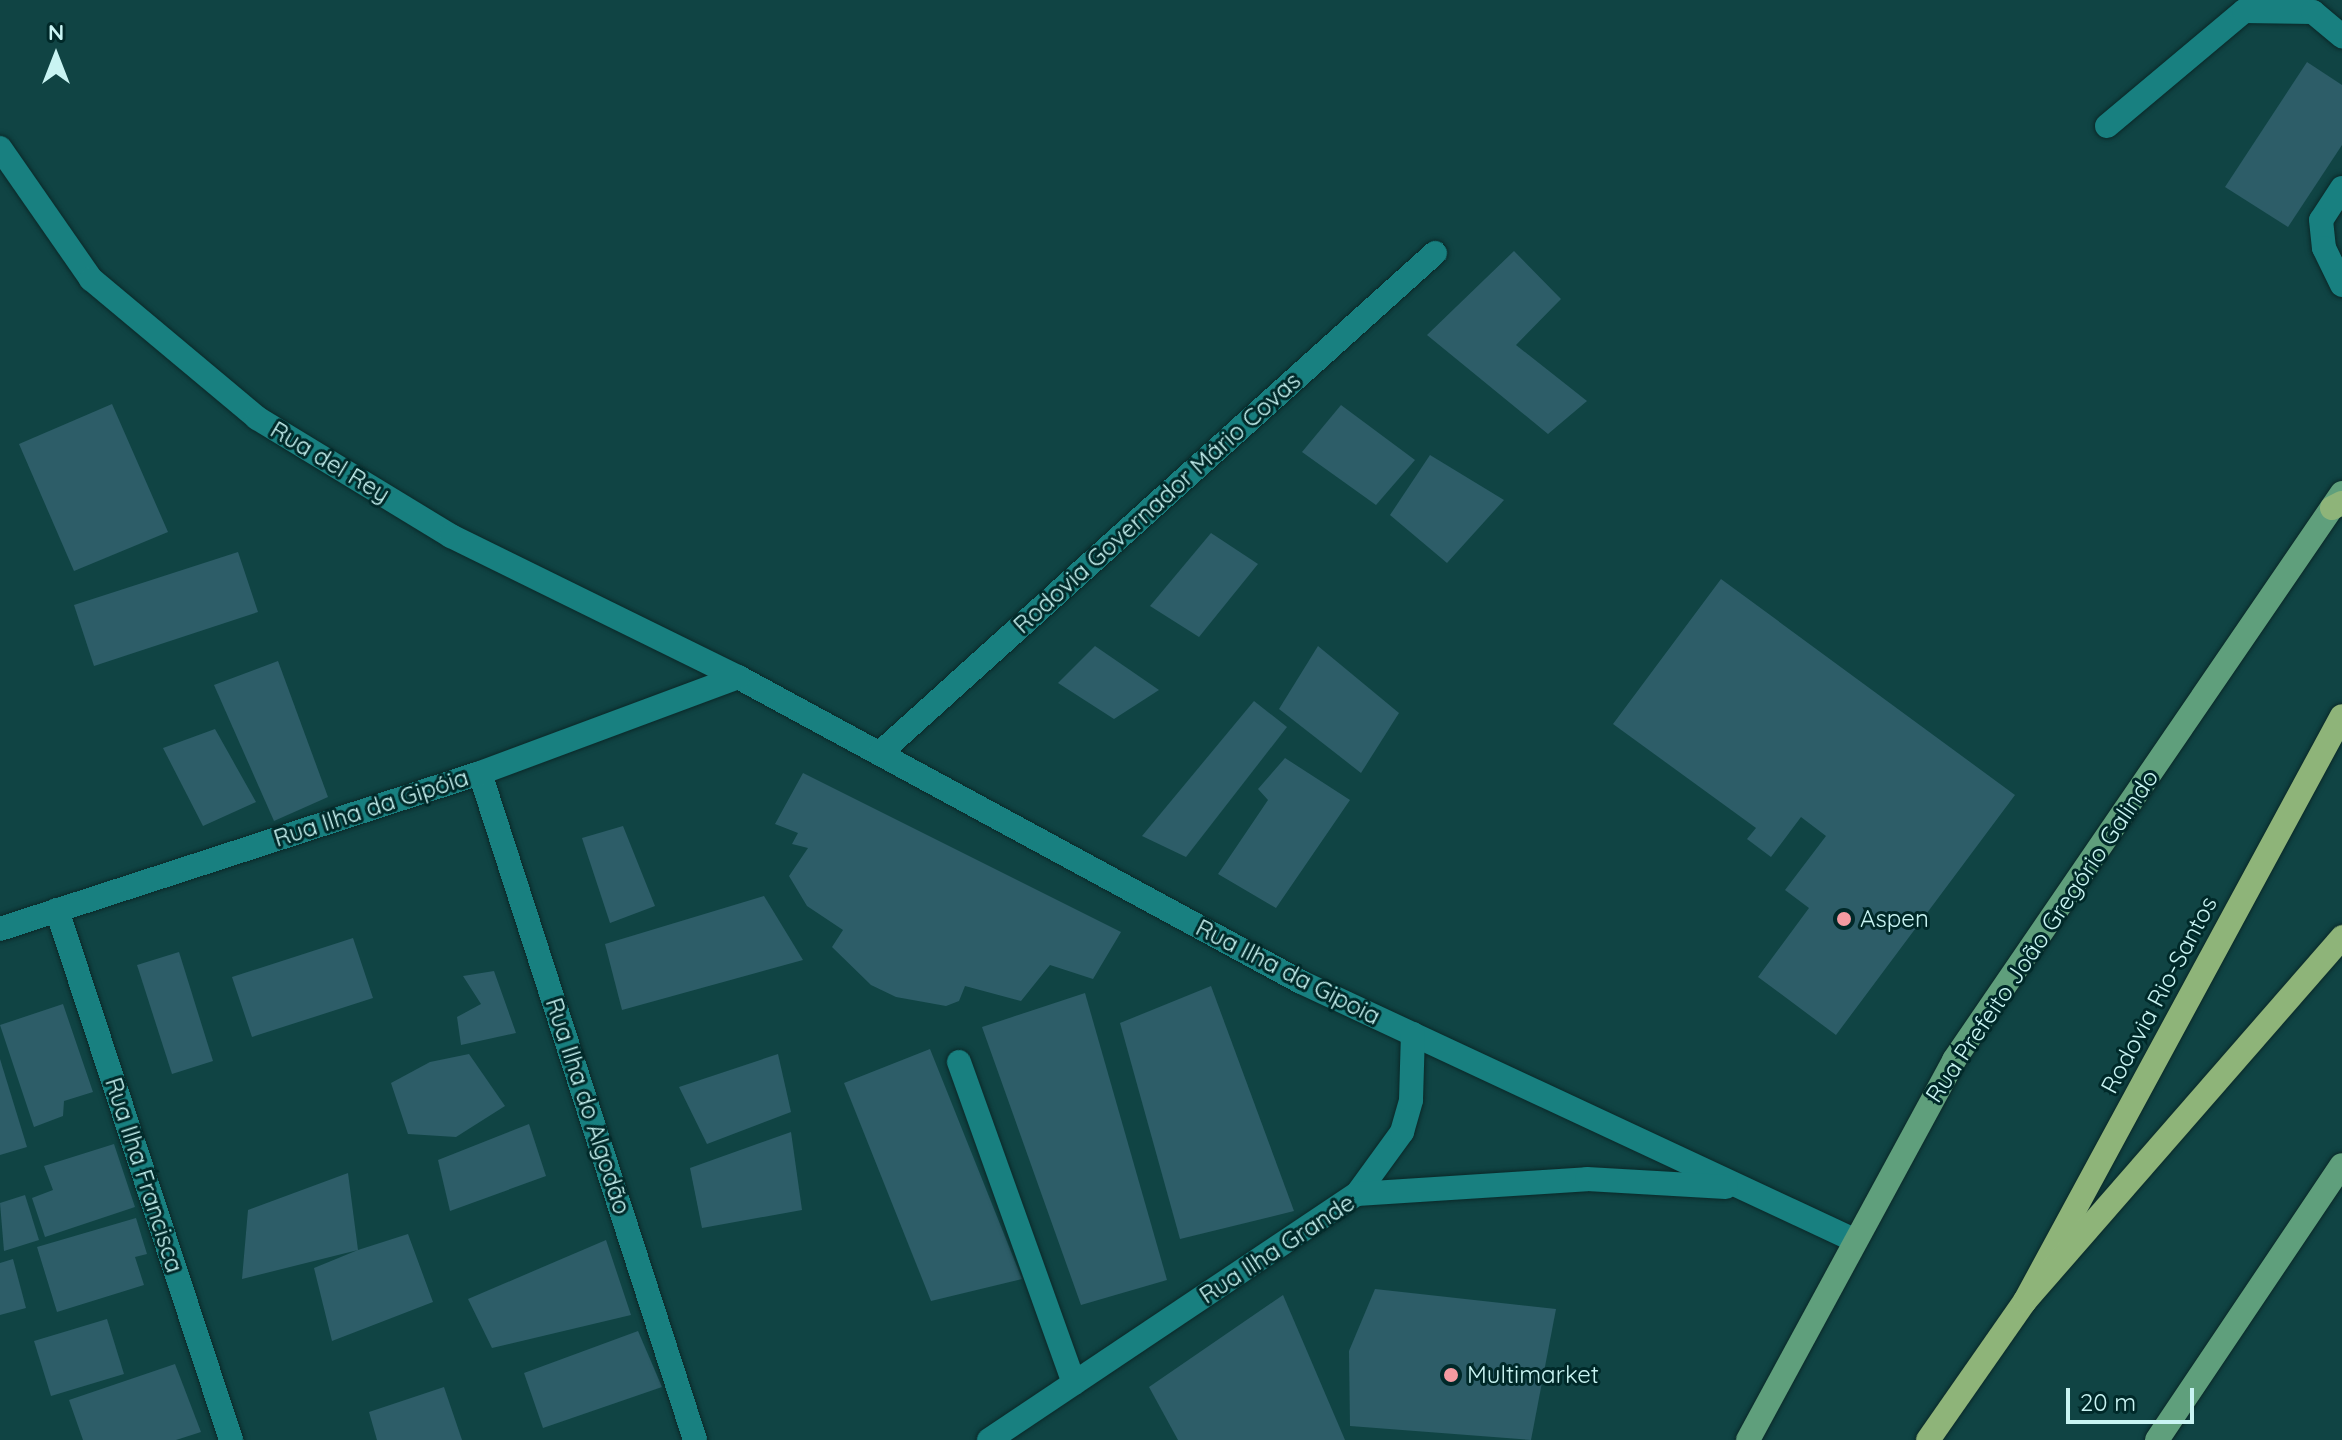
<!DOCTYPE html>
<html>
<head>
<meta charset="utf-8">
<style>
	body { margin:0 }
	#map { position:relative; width:2342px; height:1440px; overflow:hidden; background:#104444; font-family:Quicksand,sans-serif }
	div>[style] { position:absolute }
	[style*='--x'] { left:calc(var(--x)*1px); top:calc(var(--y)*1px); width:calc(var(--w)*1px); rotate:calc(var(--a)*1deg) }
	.building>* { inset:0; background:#2d5d68 }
	.roads { filter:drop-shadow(0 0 2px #0a2828) drop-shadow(0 0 2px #0a2828) }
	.minor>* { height:24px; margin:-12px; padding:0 12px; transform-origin:12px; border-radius:12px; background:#188080 }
	.major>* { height:24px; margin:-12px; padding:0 12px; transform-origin:12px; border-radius:12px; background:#5f9f7c }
	.highway>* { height:24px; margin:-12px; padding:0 12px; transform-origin:12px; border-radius:12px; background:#8eb479 }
	.dots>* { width:22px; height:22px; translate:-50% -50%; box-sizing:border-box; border:4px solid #002929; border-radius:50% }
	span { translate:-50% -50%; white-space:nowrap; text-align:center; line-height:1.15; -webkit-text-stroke:6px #002929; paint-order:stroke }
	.street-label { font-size:24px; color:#c9f4f3 }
	.poi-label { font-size:24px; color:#c9f4f3 }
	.left { translate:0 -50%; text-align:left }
	.north { position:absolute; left:16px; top:16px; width:80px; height:80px; -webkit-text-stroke:6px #002929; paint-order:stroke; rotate:0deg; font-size:22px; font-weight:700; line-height:32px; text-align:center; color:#c9f4f3 }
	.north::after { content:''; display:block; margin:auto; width:28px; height:36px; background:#c9f4f3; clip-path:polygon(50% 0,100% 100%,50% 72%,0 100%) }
	.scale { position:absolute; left:2066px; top:1388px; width:128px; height:36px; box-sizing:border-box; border:4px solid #c9f4f3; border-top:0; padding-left:10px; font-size:24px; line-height:28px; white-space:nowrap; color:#c9f4f3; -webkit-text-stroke:6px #002929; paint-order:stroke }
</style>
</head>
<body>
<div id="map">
	<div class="building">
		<div style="clip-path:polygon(2307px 62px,2342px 85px,2342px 145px,2288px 227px,2225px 187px)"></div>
		<div style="clip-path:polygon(1514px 251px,1561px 299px,1516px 345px,1587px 401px,1548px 434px,1427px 335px)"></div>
		<div style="clip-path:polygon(112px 404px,168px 532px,74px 571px,19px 444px)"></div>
		<div style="clip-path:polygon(1341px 405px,1415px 460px,1376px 505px,1302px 452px)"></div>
		<div style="clip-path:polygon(1430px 455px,1504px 500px,1447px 563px,1390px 515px)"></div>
		<div style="clip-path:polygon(1211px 533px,1258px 564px,1199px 637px,1150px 606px)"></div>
		<div style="clip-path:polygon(238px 552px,258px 612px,94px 666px,74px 605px)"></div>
		<div style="clip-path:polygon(1721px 579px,2015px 795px,1836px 1035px,1758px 977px,1809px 908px,1785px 890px,1826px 836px,1801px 817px,1771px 857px,1747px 839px,1756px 828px,1613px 724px)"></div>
		<div style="clip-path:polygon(1095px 646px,1159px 690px,1114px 719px,1058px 683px)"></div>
		<div style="clip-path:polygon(1318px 646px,1399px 713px,1361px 773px,1279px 709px)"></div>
		<div style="clip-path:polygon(278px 661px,328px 797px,274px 821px,214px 685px)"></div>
		<div style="clip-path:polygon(1254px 701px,1287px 727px,1186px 857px,1142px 836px)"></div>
		<div style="clip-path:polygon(215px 729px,256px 802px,203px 826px,163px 748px)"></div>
		<div style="clip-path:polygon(1285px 758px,1350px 800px,1276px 908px,1218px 874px,1268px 800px,1258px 789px)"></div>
		<div style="clip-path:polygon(803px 773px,1121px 932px,1093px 979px,1050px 965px,1021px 1001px,965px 986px,959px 1001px,946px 1006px,896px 997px,871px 985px,832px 947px,843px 930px,807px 906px,789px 876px,808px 848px,792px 844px,798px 833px,775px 824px)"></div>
		<div style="clip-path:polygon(623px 826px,655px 906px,610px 923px,582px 838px)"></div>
		<div style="clip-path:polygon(764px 896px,803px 960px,622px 1010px,605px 944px)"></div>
		<div style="clip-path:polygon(353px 938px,373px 998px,252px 1037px,232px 977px)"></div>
		<div style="clip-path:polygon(179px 952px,213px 1061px,172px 1074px,137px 965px)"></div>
		<div style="clip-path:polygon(494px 971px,516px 1033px,461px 1045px,457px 1017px,481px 1004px,463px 976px)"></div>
		<div style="clip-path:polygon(1211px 986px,1294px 1211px,1180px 1239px,1120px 1023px)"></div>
		<div style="clip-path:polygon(1085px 993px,1167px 1280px,1081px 1305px,982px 1027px)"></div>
		<div style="clip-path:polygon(63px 1004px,93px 1092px,64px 1101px,63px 1116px,34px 1127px,0 1025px)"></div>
		<div style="clip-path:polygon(930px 1049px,1022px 1279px,931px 1301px,844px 1083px)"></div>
		<div style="clip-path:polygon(469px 1054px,505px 1106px,456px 1137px,408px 1134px,391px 1083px,430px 1062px)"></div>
		<div style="clip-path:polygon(778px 1054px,791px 1112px,707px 1144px,679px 1087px)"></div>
		<div style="clip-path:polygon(0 1059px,27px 1147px,0 1155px)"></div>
		<div style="clip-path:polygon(529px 1124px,546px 1176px,450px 1211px,438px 1160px)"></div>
		<div style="clip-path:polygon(791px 1132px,802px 1210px,702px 1228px,690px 1168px)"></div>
		<div style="clip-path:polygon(114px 1144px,135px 1207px,45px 1237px,32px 1198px,53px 1190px,44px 1166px)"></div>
		<div style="clip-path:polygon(348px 1173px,358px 1250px,408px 1234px,433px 1302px,332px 1341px,314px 1268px,358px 1250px,242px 1279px,248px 1210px)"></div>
		<div style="clip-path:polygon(25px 1195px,39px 1240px,4px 1251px,0 1203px)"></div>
		<div style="clip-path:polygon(136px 1218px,147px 1254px,135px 1257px,144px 1285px,57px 1312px,37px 1247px)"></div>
		<div style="clip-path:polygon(606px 1240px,631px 1315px,492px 1348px,468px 1299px)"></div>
		<div style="clip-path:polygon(13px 1259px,26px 1308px,0 1315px,0 1263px)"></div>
		<div style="clip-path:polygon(1375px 1289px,1556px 1309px,1531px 1440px,1350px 1426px,1349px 1351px)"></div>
		<div style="clip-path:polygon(1283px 1295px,1345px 1440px,1178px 1440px,1149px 1387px)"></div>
		<div style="clip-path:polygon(107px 1319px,124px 1374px,51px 1396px,34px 1341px)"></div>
		<div style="clip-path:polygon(638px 1331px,662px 1387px,543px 1428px,524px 1373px)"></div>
		<div style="clip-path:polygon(175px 1364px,201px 1432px,176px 1440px,83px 1440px,69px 1400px)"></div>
		<div style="clip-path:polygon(444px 1387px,462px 1440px,377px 1440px,369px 1412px)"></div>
	</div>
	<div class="roads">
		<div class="minor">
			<div style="--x:2107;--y:126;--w:179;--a:-40"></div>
			<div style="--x:2244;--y:11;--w:69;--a:0.8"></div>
			<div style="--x:2313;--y:12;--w:38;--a:40"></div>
			<div style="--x:0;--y:148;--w:160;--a:55.2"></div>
			<div style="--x:91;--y:279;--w:217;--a:39.9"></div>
			<div style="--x:257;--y:418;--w:227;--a:31.3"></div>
			<div style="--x:451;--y:536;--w:320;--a:26.2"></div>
			<div style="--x:738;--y:677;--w:640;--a:28.45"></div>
			<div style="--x:1301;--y:982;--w:608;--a:25.01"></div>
			<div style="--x:2342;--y:188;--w:38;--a:123"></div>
			<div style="--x:2321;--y:220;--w:28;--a:84"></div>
			<div style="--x:2324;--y:248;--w:41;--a:64.1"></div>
			<div style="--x:880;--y:753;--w:747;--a:-42.02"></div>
			<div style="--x:480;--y:773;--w:701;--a:72.13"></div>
			<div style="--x:57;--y:910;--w:558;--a:71.82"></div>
			<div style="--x:0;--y:929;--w:505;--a:-18"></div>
			<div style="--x:480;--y:773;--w:275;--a:-20.4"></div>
			<div style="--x:959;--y:1062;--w:341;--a:70.3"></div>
			<div style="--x:1357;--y:1194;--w:77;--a:-54"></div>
			<div style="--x:1402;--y:1132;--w:33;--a:-74"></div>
			<div style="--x:1411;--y:1100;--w:66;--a:-88.3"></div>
			<div style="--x:989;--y:1440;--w:443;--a:-33.8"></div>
			<div style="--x:1357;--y:1194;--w:230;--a:-3.7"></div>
			<div style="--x:1587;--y:1179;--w:139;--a:3.3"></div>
		</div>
		<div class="major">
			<div style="--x:1748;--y:1440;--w:432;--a:-61.5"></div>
			<div style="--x:1954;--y:1060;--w:687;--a:-55.62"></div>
			<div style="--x:2157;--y:1440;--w:331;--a:-56.1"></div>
		</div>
		<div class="highway">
			<div style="--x:2332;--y:508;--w:11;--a:-27"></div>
			<div style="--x:2025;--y:1301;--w:665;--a:-61.55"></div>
			<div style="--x:1928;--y:1440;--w:169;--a:-55.1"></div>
			<div style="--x:2025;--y:1301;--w:483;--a:-48.9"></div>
		</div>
	</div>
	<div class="dots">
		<div style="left:1844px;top:919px;background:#f49aa1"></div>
		<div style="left:1451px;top:1375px;background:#f49aa1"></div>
	</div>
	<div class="street-label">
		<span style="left:330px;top:462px;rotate:31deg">Rua del Rey</span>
		<span style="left:1157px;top:503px;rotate:-42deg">Rodovia Governador Mário Covas</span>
		<span style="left:371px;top:808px;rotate:-18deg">Rua Ilha da Gipóia</span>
		<span style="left:2042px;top:936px;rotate:-56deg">Rua Prefeito João Gregório Galindo</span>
		<span style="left:1288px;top:972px;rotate:27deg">Rua Ilha da Gipoia</span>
		<span style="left:2159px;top:995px;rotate:-62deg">Rodovia Rio-Santos</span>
		<span style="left:588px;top:1106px;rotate:72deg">Rua Ilha do Algodão</span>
		<span style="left:144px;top:1175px;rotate:72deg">Rua Ilha Francisca</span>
		<span style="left:1277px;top:1249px;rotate:-33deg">Rua Ilha Grande</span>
	</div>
	<div class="poi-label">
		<span class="left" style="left:1860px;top:919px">Aspen</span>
		<span class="left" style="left:1467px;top:1375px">Multimarket</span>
	</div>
	<div class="north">N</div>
	<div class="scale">20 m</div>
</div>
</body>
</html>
